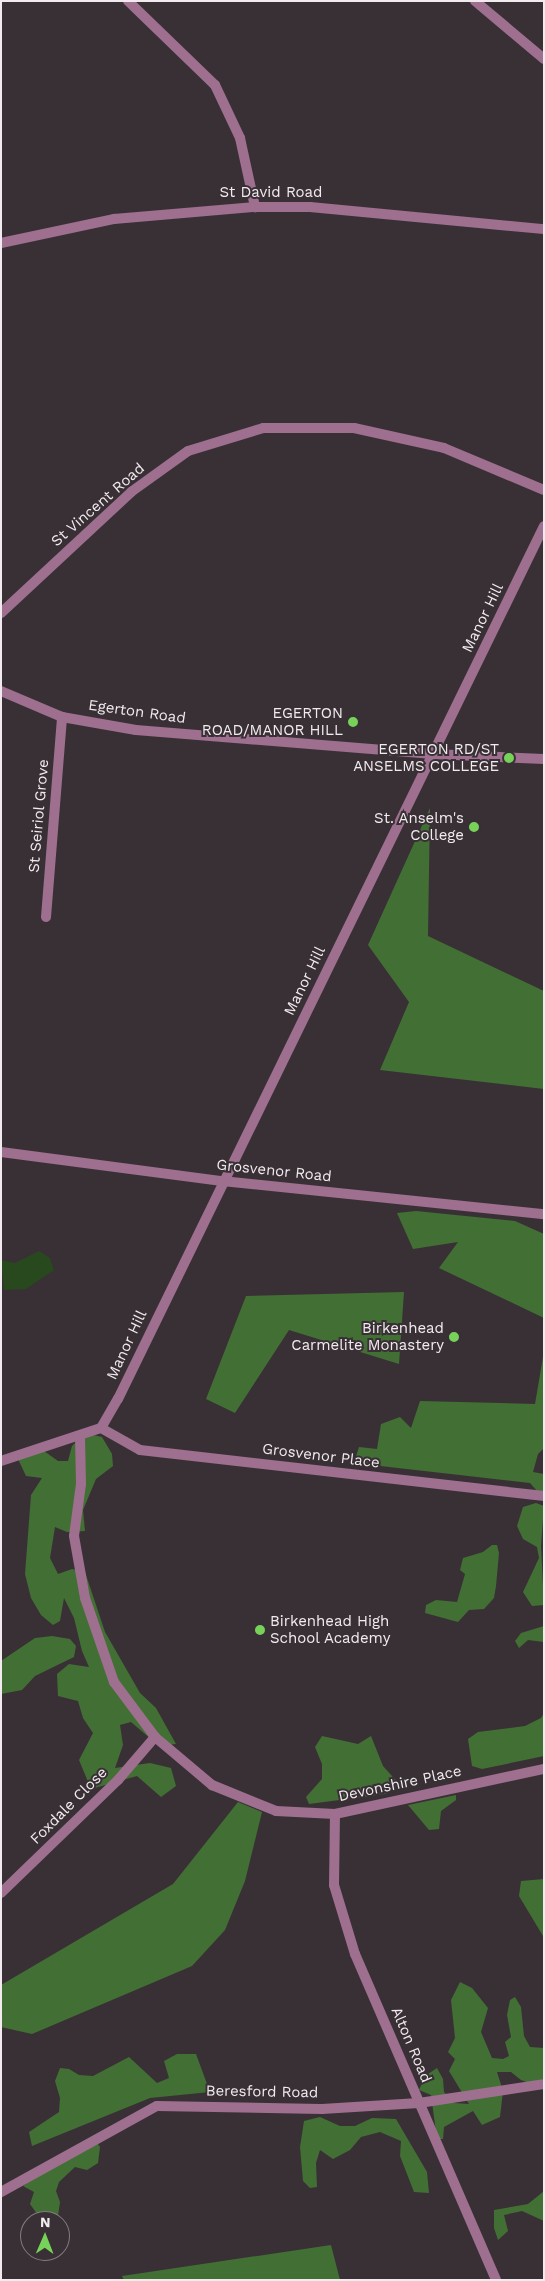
<!DOCTYPE html>
<html>
<head>
<meta charset="utf-8">
<style>
	body { margin:0 }
	#map { position:relative; width:545px; height:2281px; overflow:hidden; background:#393036; font-family:"Work Sans",sans-serif }
	div>[style] { position:absolute }
	[style*='--x'] { left:calc(var(--x)*1px); top:calc(var(--y)*1px); width:calc(var(--w)*1px); rotate:calc(var(--a)*1deg) }
	.green>* { inset:0; background:#28481e }
	.forest>* { inset:0; background:#426f34 }
	.minor>* { height:10px; margin:-5px; padding:0 5px; transform-origin:5px; border-radius:5px; background:#9e6f8e }
	.tertiary>* { height:10px; margin:-5px; padding:0 5px; transform-origin:5px; border-radius:5px; background:#9e6f8e }
	.dots>* { width:14px; height:14px; translate:-50% -50%; box-sizing:border-box; border:2px solid #393036; border-radius:50% }
	span { translate:-50% -50%; white-space:nowrap; text-align:center; line-height:1.15; -webkit-text-stroke:4px #393036; paint-order:stroke }
	.street-label { font-size:15px; color:#f1ebef }
	.poi-label { font-size:15px; color:#f1ebef }
	.right { translate:-100% -50%; text-align:right }
	.left { translate:0 -50%; text-align:left }
	.frame { position:absolute; inset:0; border:2px solid #f1ebef; pointer-events:none }
	.north { position:absolute; left:20px; top:2211px; width:50px; height:50px; box-sizing:border-box; background:#393036; border:1px solid #837b80; border-radius:50%; rotate:1deg; font-size:14px; font-weight:700; line-height:20px; text-align:center; color:#f1ebef }
	.north::after { content:''; display:block; margin:auto; width:18px; height:22px; background:#77d259; clip-path:polygon(50% 0,100% 100%,50% 72%,0 100%) }
</style>
</head>
<body>
<div id="map">
	<div class="green">
		<div style="clip-path:polygon(39px 1251px,50px 1258px,54px 1270px,26px 1289px,4px 1290px,1px 1260px,15px 1263px)"></div>
	</div>
	<div class="forest">
		<div style="clip-path:polygon(430px 808px,428px 936px,544px 991px,544px 1089px,380px 1070px,409px 1002px,368px 945px)"></div>
		<div style="clip-path:polygon(416px 1211px,515px 1221px,544px 1234px,544px 1318px,439px 1268px,458px 1242px,413px 1249px,397px 1213px)"></div>
		<div style="clip-path:polygon(404px 1292px,399px 1364px,289px 1330px,235px 1413px,206px 1399px,246px 1296px)"></div>
		<div style="clip-path:polygon(544px 1351px,544px 1448px,538px 1454px,533px 1472px,544px 1474px,544px 1492px,537px 1491px,530px 1483px,354px 1463px,359px 1447px,377px 1449px,381px 1424px,400px 1417px,411px 1428px,420px 1401px,535px 1404px)"></div>
		<div style="clip-path:polygon(85px 1433px,102px 1437px,112px 1454px,113px 1466px,96px 1479px,83px 1510px,85px 1531px,67px 1532px,55px 1527px,50px 1558px,58px 1574px,72px 1569px,85px 1572px,105px 1632px,140px 1693px,156px 1708px,176px 1744px,159px 1746px,131px 1722px,120px 1725px,123px 1745px,115px 1768px,150px 1763px,171px 1768px,176px 1786px,161px 1797px,137px 1776px,91px 1789px,79px 1760px,93px 1733px,83px 1718px,78px 1701px,58px 1696px,57px 1674px,69px 1664px,89px 1667px,82px 1651px,74px 1618px,64px 1598px,60px 1621px,53px 1625px,41px 1615px,31px 1598px,25px 1574px,31px 1495px,42px 1478px,26px 1476px,18px 1459px,44px 1451px,58px 1461px,68px 1461px,72px 1446px)"></div>
		<div style="clip-path:polygon(536px 1503px,544px 1506px,541px 1546px,544px 1605px,532px 1606px,523px 1592px,539px 1558px,537px 1547px,523px 1539px,517px 1526px,523px 1507px)"></div>
		<div style="clip-path:polygon(492px 1545px,497px 1545px,499px 1553px,496px 1586px,494px 1598px,484px 1609px,469px 1610px,458px 1622px,425px 1613px,426px 1605px,436px 1600px,457px 1602px,465px 1574px,460px 1570px,463px 1558px,483px 1552px)"></div>
		<div style="clip-path:polygon(544px 1626px,544px 1642px,528px 1640px,519px 1648px,515px 1641px,521px 1633px)"></div>
		<div style="clip-path:polygon(52px 1636px,70px 1639px,76px 1646px,74px 1657px,35px 1676px,22px 1690px,1px 1694px,1px 1661px,35px 1638px)"></div>
		<div style="clip-path:polygon(544px 1713px,544px 1756px,482px 1769px,472px 1766px,468px 1739px,478px 1732px,525px 1726px,541px 1718px)"></div>
		<div style="clip-path:polygon(322px 1736px,358px 1744px,371px 1736px,383px 1766px,401px 1786px,385px 1794px,309px 1804px,306px 1797px,322px 1779px,322px 1764px,315px 1747px)"></div>
		<div style="clip-path:polygon(456px 1795px,456px 1800px,441px 1811px,439px 1829px,429px 1830px,408px 1805px)"></div>
		<div style="clip-path:polygon(238px 1802px,262px 1812px,245px 1881px,225px 1930px,192px 1966px,32px 2034px,1px 2027px,1px 1985px,173px 1884px)"></div>
		<div style="clip-path:polygon(544px 1879px,544px 1935px,543px 1936px,519px 1896px,521px 1881px)"></div>
		<div style="clip-path:polygon(460px 1982px,472px 1988px,488px 2008px,481px 2032px,492px 2058px,503px 2059px,509px 2056px,505px 2042px,511px 2037px,507px 2015px,510px 2000px,515px 1997px,521px 2007px,524px 2036px,530px 2047px,544px 2048px,544px 2079px,532px 2084px,521px 2080px,511px 2072px,497px 2072px,503px 2091px,500px 2117px,482px 2125px,473px 2111px,444px 2127px,443px 2139px,437px 2139px,431px 2095px,419px 2090px,425px 2076px,437px 2068px,443px 2079px,444px 2092px,454px 2103px,469px 2104px,449px 2071px,455px 2059px,448px 2052px,455px 2038px,451px 2000px)"></div>
		<div style="clip-path:polygon(177px 2054px,196px 2054px,210px 2092px,150px 2098px,32px 2146px,29px 2132px,59px 2112px,60px 2098px,55px 2081px,60px 2068px,69px 2069px,79px 2075px,93px 2076px,129px 2057px,157px 2083px,169px 2078px,164px 2061px)"></div>
		<div style="clip-path:polygon(320px 2117px,340px 2126px,355px 2126px,372px 2118px,396px 2119px,427px 2172px,429px 2193px,414px 2192px,400px 2156px,401px 2141px,380px 2132px,361px 2137px,350px 2150px,333px 2159px,320px 2150px,316px 2163px,317px 2187px,310px 2188px,303px 2181px,300px 2147px,304px 2121px)"></div>
		<div style="clip-path:polygon(93px 2137px,100px 2147px,98px 2163px,87px 2170px,75px 2167px,59px 2182px,56px 2191px,60px 2202px,58px 2216px,52px 2221px,42px 2221px,30px 2204px,34px 2192px,23px 2186px)"></div>
		<div style="clip-path:polygon(544px 2191px,544px 2221px,522px 2211px,504px 2215px,508px 2231px,498px 2240px,494px 2228px,494px 2210px,528px 2204px)"></div>
		<div style="clip-path:polygon(331px 2245px,340px 2280px,124px 2280px,122px 2276px)"></div>
	</div>
	<div class="minor">
		<div style="--x:128;--y:1;--w:121;--a:44"></div>
		<div style="--x:215;--y:85;--w:59;--a:64.7"></div>
		<div style="--x:240;--y:138;--w:71;--a:77.7"></div>
		<div style="--x:1;--y:243;--w:116;--a:-12"></div>
		<div style="--x:114;--y:219;--w:142;--a:-4.9"></div>
		<div style="--x:255;--y:207;--w:55;--a:0"></div>
		<div style="--x:310;--y:207;--w:235;--a:5.4"></div>
		<div style="--x:1;--y:613;--w:178;--a:-42.9"></div>
		<div style="--x:131;--y:492;--w:70;--a:-35.7"></div>
		<div style="--x:188;--y:451;--w:78;--a:-17"></div>
		<div style="--x:263;--y:428;--w:91;--a:0"></div>
		<div style="--x:354;--y:428;--w:92;--a:12.5"></div>
		<div style="--x:444;--y:448;--w:108;--a:22.8"></div>
		<div style="--x:1;--y:691;--w:66;--a:23.1"></div>
		<div style="--x:62;--y:717;--w:75;--a:10"></div>
		<div style="--x:136;--y:730;--w:298;--a:4.6"></div>
		<div style="--x:433;--y:754;--w:111;--a:2.6"></div>
		<div style="--x:46;--y:917;--w:201;--a:-85.4"></div>
		<div style="--x:1;--y:1152;--w:223;--a:7.5"></div>
		<div style="--x:222;--y:1181;--w:324;--a:5.9"></div>
		<div style="--x:101;--y:1428;--w:45;--a:29.4"></div>
		<div style="--x:140;--y:1450;--w:407;--a:6.5"></div>
		<div style="--x:80;--y:1436;--w:48;--a:88.8"></div>
		<div style="--x:81;--y:1484;--w:52;--a:97.7"></div>
		<div style="--x:74;--y:1536;--w:63;--a:79.9"></div>
		<div style="--x:85;--y:1598;--w:89;--a:71"></div>
		<div style="--x:114;--y:1682;--w:69;--a:53.3"></div>
		<div style="--x:155;--y:1737;--w:75;--a:40.1"></div>
		<div style="--x:212;--y:1785;--w:69;--a:22.1"></div>
		<div style="--x:276;--y:1811;--w:59;--a:2.9"></div>
		<div style="--x:335;--y:1814;--w:214;--a:-12.2"></div>
		<div style="--x:1;--y:1461;--w:105;--a:-18.3"></div>
		<div style="--x:101;--y:1428;--w:34;--a:-60"></div>
		<div style="--x:118;--y:1399;--w:971;--a:-63.99"></div>
		<div style="--x:335;--y:1814;--w:71;--a:90.8"></div>
		<div style="--x:334;--y:1885;--w:72;--a:73.1"></div>
		<div style="--x:355;--y:1954;--w:355;--a:66.6"></div>
		<div style="--x:1;--y:1893;--w:163;--a:-44"></div>
		<div style="--x:118;--y:1780;--w:57;--a:-49.3"></div>
		<div style="--x:1;--y:2192;--w:178;--a:-28.9"></div>
		<div style="--x:157;--y:2106;--w:165;--a:1"></div>
		<div style="--x:322;--y:2109;--w:97;--a:-3.5"></div>
		<div style="--x:419;--y:2103;--w:126;--a:-8.6"></div>
	</div>
	<div class="tertiary">
		<div style="--x:475;--y:1;--w:90;--a:40"></div>
	</div>
	<div class="dots">
		<div style="left:353px;top:722px;background:#77d259"></div>
		<div style="left:509px;top:758px;background:#77d259"></div>
		<div style="left:474px;top:827px;background:#77d259"></div>
		<div style="left:454px;top:1337px;background:#77d259"></div>
		<div style="left:260px;top:1630px;background:#77d259"></div>
	</div>
	<div class="street-label">
		<span style="left:271px;top:193px">St David Road</span>
		<span style="left:98px;top:505px;rotate:-41deg">St Vincent Road</span>
		<span style="left:483px;top:618px;rotate:-64deg">Manor Hill</span>
		<span style="left:137px;top:712px;rotate:8deg">Egerton Road</span>
		<span style="left:39px;top:816px;rotate:-85deg">St Seiriol Grove</span>
		<span style="left:305px;top:981px;rotate:-64deg">Manor Hill</span>
		<span style="left:274px;top:1171px;rotate:6deg">Grosvenor Road</span>
		<span style="left:127px;top:1345px;rotate:-65deg">Manor Hill</span>
		<span style="left:321px;top:1456px;rotate:7deg">Grosvenor Place</span>
		<span style="left:400px;top:1784px;rotate:-12deg">Devonshire Place</span>
		<span style="left:69px;top:1806px;rotate:-45deg">Foxdale Close</span>
		<span style="left:411px;top:2045px;rotate:67deg">Alton Road</span>
		<span style="left:262px;top:2092px;rotate:1deg">Beresford Road</span>
	</div>
	<div class="poi-label">
		<span class="right" style="left:343px;top:722px">EGERTON<br>ROAD/MANOR HILL</span>
		<span class="right" style="left:499px;top:758px">EGERTON RD/ST<br>ANSELMS COLLEGE</span>
		<span class="right" style="left:464px;top:827px">St. Anselm's<br>College</span>
		<span class="right" style="left:444px;top:1337px">Birkenhead<br>Carmelite Monastery</span>
		<span class="left" style="left:270px;top:1630px">Birkenhead High<br>School Academy</span>
	</div>
	<div class="frame"></div>
	<div class="north">N</div>
</div>
</body>
</html>
